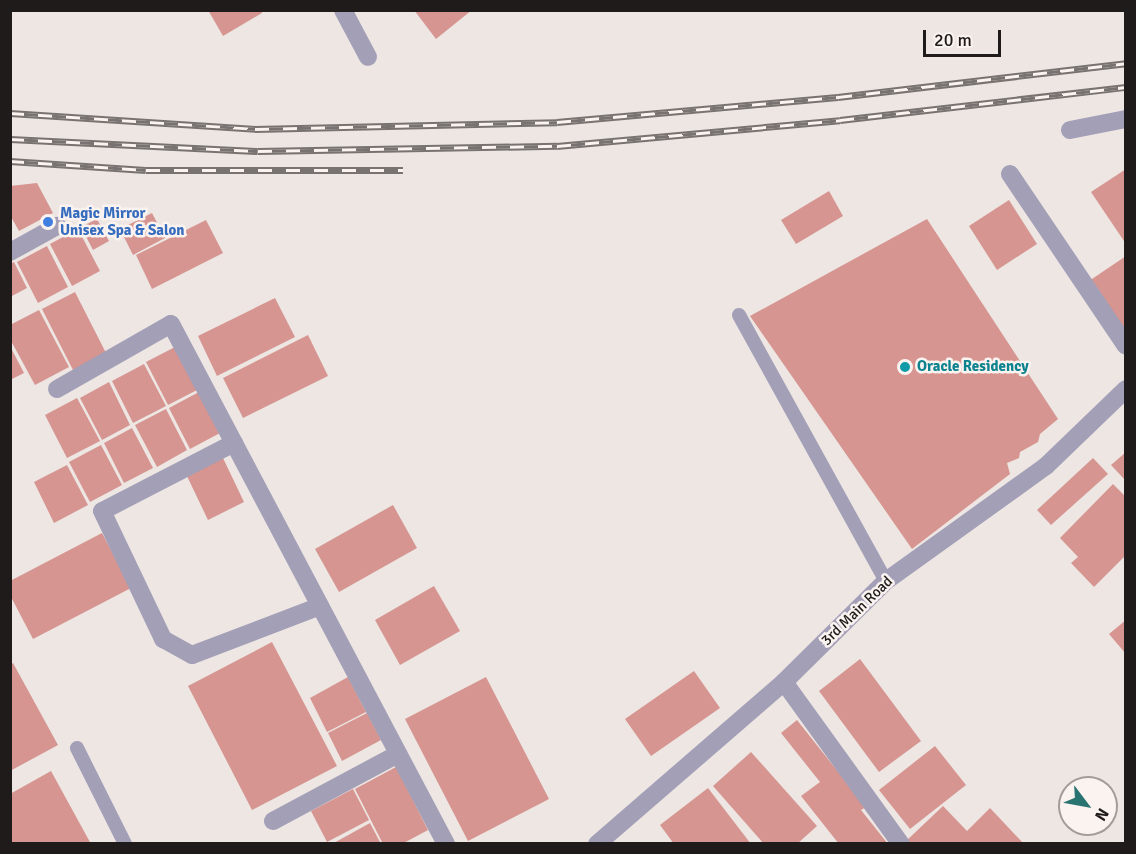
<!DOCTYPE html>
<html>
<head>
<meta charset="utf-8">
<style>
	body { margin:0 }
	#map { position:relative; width:1136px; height:854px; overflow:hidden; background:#ede6e3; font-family:Signika,sans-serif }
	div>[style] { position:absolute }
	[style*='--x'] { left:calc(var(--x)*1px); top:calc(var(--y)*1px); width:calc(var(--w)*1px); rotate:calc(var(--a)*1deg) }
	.building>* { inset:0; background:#d69590 }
	.service>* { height:14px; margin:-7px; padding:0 7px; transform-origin:7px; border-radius:7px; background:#a39fb7 }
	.minor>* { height:18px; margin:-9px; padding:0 9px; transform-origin:9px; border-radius:9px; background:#a39fb7 }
	.tertiary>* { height:18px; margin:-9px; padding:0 9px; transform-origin:9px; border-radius:9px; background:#a39fb7 }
	.rail>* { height:7px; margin-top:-3.5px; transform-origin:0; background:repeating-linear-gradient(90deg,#fbf3f0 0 14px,#787371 0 28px); box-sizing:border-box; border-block:2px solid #787371 }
	.dots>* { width:16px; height:16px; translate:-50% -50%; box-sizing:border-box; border:3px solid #fbf3f0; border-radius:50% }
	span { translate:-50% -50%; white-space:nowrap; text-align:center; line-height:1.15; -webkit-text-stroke:5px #fbf3f0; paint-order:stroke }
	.shop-label { font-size:15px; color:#366cbe; font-weight:700 }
	.left { translate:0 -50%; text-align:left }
	.culture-label { font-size:15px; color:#0d838f; font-weight:700 }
	.street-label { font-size:15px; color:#1e1b1a }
	.frame { position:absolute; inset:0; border:12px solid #1e1b1a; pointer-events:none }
	.north { position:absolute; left:1058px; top:776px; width:60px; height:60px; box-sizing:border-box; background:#fbf3f0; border:2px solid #a39d9a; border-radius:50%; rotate:122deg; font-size:16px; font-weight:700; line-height:24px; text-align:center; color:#1e1b1a }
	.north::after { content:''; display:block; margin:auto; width:21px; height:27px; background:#297371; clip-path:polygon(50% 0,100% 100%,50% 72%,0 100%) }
	.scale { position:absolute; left:923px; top:30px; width:78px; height:27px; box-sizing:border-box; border:3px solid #1e1b1a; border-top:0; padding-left:8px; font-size:18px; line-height:21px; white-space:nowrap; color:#1e1b1a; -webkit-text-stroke:4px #fbf3f0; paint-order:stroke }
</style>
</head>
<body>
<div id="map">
	<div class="building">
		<div style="clip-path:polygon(208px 10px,261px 10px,262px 13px,223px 36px)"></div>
		<div style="clip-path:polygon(414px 10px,472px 10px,436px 39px)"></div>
		<div style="clip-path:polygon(1126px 169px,1126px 244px,1091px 192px)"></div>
		<div style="clip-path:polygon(37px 183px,53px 213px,19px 231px,10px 215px,10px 186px)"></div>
		<div style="clip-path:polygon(829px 191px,843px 216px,796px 244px,781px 220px)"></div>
		<div style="clip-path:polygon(1009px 200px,1037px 244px,997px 270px,969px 226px)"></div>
		<div style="clip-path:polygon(152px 213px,165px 238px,133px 255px,120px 229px)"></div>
		<div style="clip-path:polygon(97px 219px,109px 241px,93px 250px,81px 227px)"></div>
		<div style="clip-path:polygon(927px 219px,1058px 419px,1040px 434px,1038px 442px,1020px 452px,1019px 458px,1007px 463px,1010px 474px,912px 549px,750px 316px)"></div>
		<div style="clip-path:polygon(206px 220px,223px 253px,152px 289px,136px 255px)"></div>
		<div style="clip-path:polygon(78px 229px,100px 271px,72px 286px,50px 244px)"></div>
		<div style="clip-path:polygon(47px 246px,68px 287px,38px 303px,17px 262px)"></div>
		<div style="clip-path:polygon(1126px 256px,1126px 333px,1089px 281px)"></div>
		<div style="clip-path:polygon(14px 262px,27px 288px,10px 297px,10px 264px)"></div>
		<div style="clip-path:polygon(75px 292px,106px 353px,73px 370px,42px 309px)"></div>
		<div style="clip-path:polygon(275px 298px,295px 337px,217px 376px,198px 336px)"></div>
		<div style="clip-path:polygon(39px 310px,69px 367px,35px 385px,10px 339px,10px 325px)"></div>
		<div style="clip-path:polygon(308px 335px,328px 376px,243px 418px,223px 378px)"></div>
		<div style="clip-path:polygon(10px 346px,24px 373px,10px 380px)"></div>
		<div style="clip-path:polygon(175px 347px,197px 390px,168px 405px,146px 362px)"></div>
		<div style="clip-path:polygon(144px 364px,166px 406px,133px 423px,112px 381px)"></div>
		<div style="clip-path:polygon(109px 382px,130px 425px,102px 440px,80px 398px)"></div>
		<div style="clip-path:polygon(199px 392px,220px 433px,190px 449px,169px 408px)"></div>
		<div style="clip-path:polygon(77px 398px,100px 441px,67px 458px,45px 415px)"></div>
		<div style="clip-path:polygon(166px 409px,187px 450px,157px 467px,135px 425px)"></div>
		<div style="clip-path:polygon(132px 428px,153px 468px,124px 483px,104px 443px)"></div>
		<div style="clip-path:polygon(101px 445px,122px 485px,90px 502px,69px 462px)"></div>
		<div style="clip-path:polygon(1126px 452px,1126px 481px,1111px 465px)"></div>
		<div style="clip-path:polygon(222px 456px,244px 502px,208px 520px,186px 474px)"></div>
		<div style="clip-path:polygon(1093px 458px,1108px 474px,1051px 525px,1037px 510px)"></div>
		<div style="clip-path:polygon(67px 465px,88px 505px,54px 523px,34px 482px)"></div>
		<div style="clip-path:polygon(1113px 484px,1126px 497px,1126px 555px,1094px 587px,1071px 563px,1078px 557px,1060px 538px)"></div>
		<div style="clip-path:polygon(393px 505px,417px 548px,339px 592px,315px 549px)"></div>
		<div style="clip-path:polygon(102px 533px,131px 588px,33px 639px,10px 595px,10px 581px)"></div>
		<div style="clip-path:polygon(434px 586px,460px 631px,400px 665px,375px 620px)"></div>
		<div style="clip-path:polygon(1126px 620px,1126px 654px,1109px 634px)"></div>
		<div style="clip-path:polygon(272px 642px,337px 766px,252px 810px,188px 686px)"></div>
		<div style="clip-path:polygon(860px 659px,921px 741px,879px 772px,819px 691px)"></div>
		<div style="clip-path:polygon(13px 663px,58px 745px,10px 771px,10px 665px)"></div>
		<div style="clip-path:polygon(694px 671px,720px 708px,651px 756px,625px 719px)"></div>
		<div style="clip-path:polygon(348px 677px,366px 712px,327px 732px,310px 698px)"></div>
		<div style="clip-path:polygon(486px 677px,549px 799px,468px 841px,405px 719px)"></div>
		<div style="clip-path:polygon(367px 713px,381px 740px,342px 761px,328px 733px)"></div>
		<div style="clip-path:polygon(797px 720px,866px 807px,861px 810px,888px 844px,839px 844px,801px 796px,820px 782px,781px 733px)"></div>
		<div style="clip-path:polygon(935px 746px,966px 785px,910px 829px,879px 790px)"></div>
		<div style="clip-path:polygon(751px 752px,817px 826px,797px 844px,764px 844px,713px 786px)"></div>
		<div style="clip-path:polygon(396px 767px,428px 830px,402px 844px,383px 844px,355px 789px)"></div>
		<div style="clip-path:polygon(51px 771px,91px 844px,10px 844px,10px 794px)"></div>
		<div style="clip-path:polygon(708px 788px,751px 844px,674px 844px,660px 825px)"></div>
		<div style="clip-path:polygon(353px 789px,369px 820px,327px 842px,311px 811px)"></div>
		<div style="clip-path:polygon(943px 806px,967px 831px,990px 808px,1024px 844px,907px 844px,905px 842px)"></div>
		<div style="clip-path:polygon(370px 823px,381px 844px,332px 844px)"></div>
	</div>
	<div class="service">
		<div style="--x:739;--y:315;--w:304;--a:61.1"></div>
		<div style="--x:77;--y:748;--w:107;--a:63.4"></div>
	</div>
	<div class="minor">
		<div style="--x:343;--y:10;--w:53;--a:62"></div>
		<div style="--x:1070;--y:130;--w:57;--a:-11.1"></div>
		<div style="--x:1010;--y:174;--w:207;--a:56"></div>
		<div style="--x:10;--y:252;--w:54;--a:-29"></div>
		<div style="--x:57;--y:389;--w:131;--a:-29.7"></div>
		<div style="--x:171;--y:324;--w:588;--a:62.13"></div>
		<div style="--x:234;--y:443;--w:148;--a:152.7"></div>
		<div style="--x:102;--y:511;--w:142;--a:64.5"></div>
		<div style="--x:163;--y:639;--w:33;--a:29"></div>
		<div style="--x:192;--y:655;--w:137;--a:-20.9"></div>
		<div style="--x:784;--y:682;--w:200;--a:54.2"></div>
		<div style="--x:273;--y:821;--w:142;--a:-28.2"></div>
	</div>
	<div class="tertiary">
		<div style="--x:597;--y:844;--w:247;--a:-40.9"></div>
		<div style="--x:784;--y:682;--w:144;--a:-44.7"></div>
		<div style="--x:886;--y:581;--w:197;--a:-35.7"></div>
		<div style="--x:1046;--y:466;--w:111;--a:-43.9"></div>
	</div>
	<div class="rail">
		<div style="--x:10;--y:113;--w:246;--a:3.7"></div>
		<div style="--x:255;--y:129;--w:302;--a:-1.3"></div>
		<div style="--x:557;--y:122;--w:282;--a:-5.1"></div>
		<div style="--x:838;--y:97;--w:290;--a:-6.7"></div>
		<div style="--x:10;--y:139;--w:248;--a:2.8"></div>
		<div style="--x:258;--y:151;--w:299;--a:-1"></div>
		<div style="--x:557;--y:146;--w:284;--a:-5.2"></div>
		<div style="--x:840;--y:120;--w:288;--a:-6.6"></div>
		<div style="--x:10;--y:161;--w:136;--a:3.8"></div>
		<div style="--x:146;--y:170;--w:257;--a:0"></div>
	</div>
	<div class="dots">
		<div style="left:48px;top:222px;background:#3f7fe0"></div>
		<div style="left:905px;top:367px;background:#0f9aa8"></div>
	</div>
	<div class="shop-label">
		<span class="left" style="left:60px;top:222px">Magic Mirror<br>Unisex Spa &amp; Salon</span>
	</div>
	<div class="culture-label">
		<span class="left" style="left:917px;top:367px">Oracle Residency</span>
	</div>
	<div class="street-label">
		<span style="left:857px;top:611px;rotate:-44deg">3rd Main Road</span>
	</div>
	<div class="frame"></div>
	<div class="north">N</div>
	<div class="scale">20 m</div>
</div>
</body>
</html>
